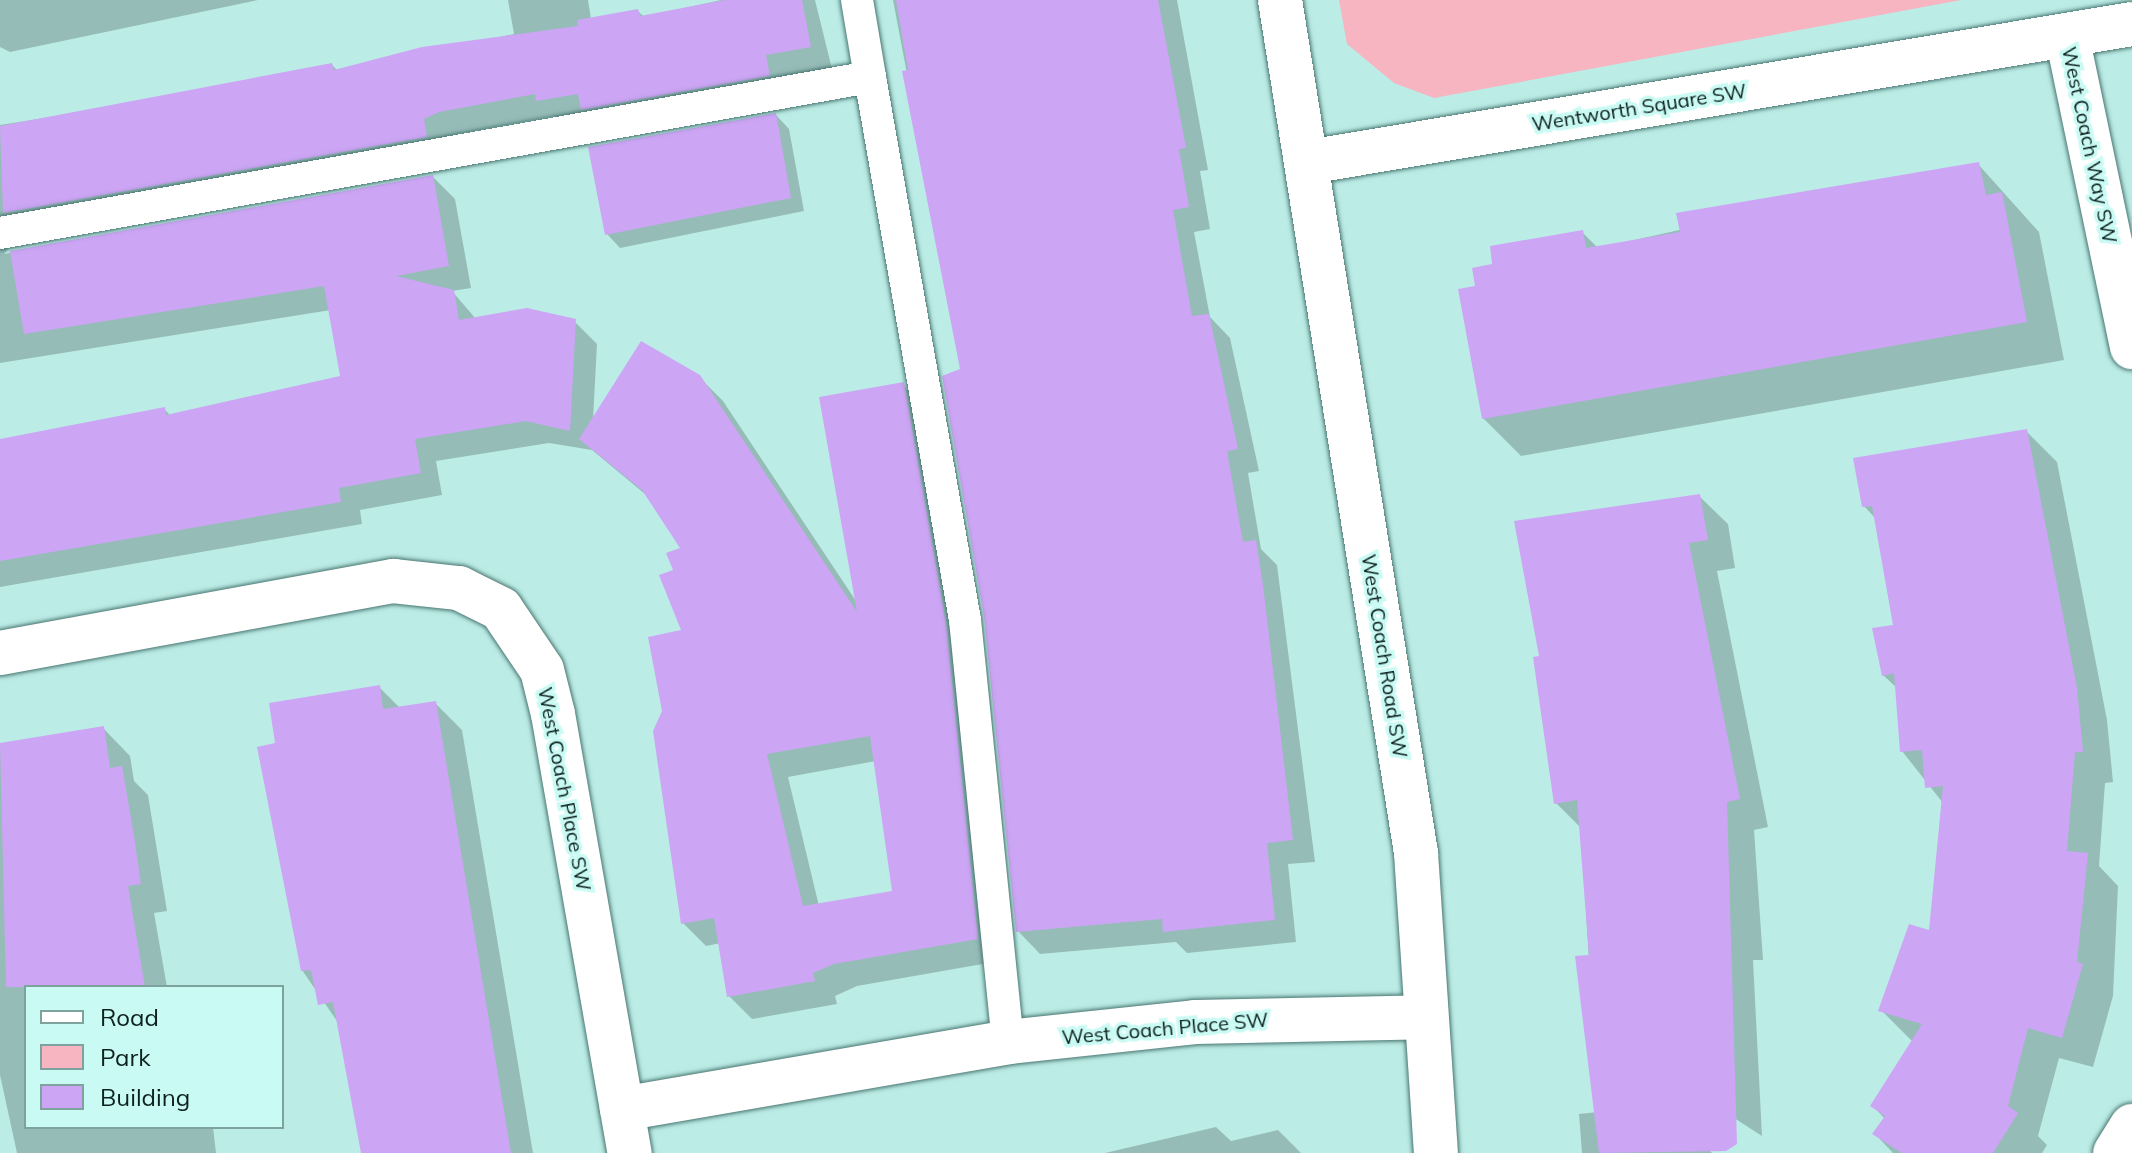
<!DOCTYPE html>
<html>
<head>
<meta charset="utf-8">
<style>
	body { margin:0 }
	#map { position:relative; width:2132px; height:1153px; overflow:hidden; background:#bcece6; font-family:Mulish,sans-serif }
	div>[style] { position:absolute }
	[style*='--x'] { left:calc(var(--x)*1px); top:calc(var(--y)*1px); width:calc(var(--w)*1px); rotate:calc(var(--a)*1deg) }
	.green>* { inset:0; background:#f7b4c1 }
	.shadow>* { inset:0; background:#0003 }
	.building>* { inset:0; background:#cca5f5 }
	.roads { filter:drop-shadow(0 0 2px #497671) drop-shadow(0 0 2px #497671) }
	.service>* { height:32px; margin:-16px; padding:0 16px; transform-origin:16px; border-radius:16px; background:#fff }
	.minor>* { height:44px; margin:-22px; padding:0 22px; transform-origin:22px; border-radius:22px; background:#fff }
	span { translate:-50% -50%; white-space:nowrap; text-align:center; line-height:1.15; -webkit-text-stroke:7px #c9faf3; paint-order:stroke }
	.street-label { font-size:20px; color:#0e211f }
	.legend { position:absolute; left:24px; top:985px; width:260px; height:144px; box-sizing:border-box; background:#c9faf3; border:2px solid #7ea39e; margin:0; padding:10px 14px; list-style:none; font-size:24px; color:#0e211f }
	.legend li { display:flex; align-items:center; gap:16px; height:40px }
	.legend b { width:40px; border:2px solid #7ea39e }
</style>
</head>
<body>
<div id="map">
	<div class="green">
		<div style="clip-path:polygon(1339px 0,1961px 0,1434px 98px,1394px 83px,1347px 44px)"></div>
	</div>
	<div class="shadow">
		<div style="clip-path:polygon(0 0,258px 0,10px 52px,0 47px)"></div>
		<div style="clip-path:polygon(evenodd,508px 0,588px 0,591px 19px,638px 11px,644px 17px,721px 0,815px 0,832px 69px,560px 122px,554px 116px,462px 133px,19px 236px,4px 254px,433px 177px,455px 199px,471px 288px,452px 291px,476px 319px,574px 321px,597px 344px,593px 420px,699px 377px,723px 401px,858px 604px,903px 385px,926px 408px,1000px 961px,857px 986px,835px 996px,837px 1004px,752px 1019px,729px 996px,721px 943px,706px 946px,683px 923px,664px 711px,684px 632px,675px 571px,683px 549px,651px 499px,592px 450px,549px 443px,436px 461px,442px 495px,360px 510px,362px 524px,0 587px,0 441px,164px 409px,171px 416px,343px 378px,331px 310px,0 363px,0 125px,272px 82px,332px 65px,338px 71px,514px 34px,508px 0,876px 761px,895px 892px,819px 906px,788px 777px,876px 761px)"></div>
		<div style="clip-path:polygon(893px 0,1177px 0,1208px 170px,1200px 171px,1210px 229px,1194px 232px,1210px 317px,1230px 338px,1259px 471px,1248px 473px,1261px 549px,1277px 565px,1315px 862px,1288px 864px,1296px 942px,1187px 953px,1176px 942px,1040px 954px,1018px 931px,963px 370px)"></div>
		<div style="clip-path:polygon(776px 115px,789px 129px,804px 211px,620px 248px,607px 234px)"></div>
		<div style="clip-path:polygon(1978px 164px,2039px 232px,2064px 360px,1521px 456px,1483px 418px,1477px 288px,1495px 266px,1582px 232px,1598px 248px)"></div>
		<div style="clip-path:polygon(2026px 431px,2057px 462px,2107px 720px,2113px 782px,2105px 783px,2099px 866px,2118px 886px,2113px 996px,2093px 1067px,2059px 1058px,2038px 1136px,2047px 1145px,2042px 1153px,1893px 1153px,1875px 1134px,1885px 1119px,1873px 1106px,1913px 1042px,1881px 1010px,1931px 932px,1943px 803px,1902px 751px,1897px 688px,1883px 675px,1895px 626px,1876px 519px,1864px 506px)"></div>
		<div style="clip-path:polygon(1699px 496px,1728px 524px,1735px 568px,1717px 571px,1768px 827px,1754px 830px,1763px 960px,1753px 960px,1762px 1136px,1615px 1041px,1712px 1153px,1582px 1153px,1579px 1114px,1598px 1112px,1581px 828px,1556px 803px,1542px 657px)"></div>
		<div style="clip-path:polygon(379px 687px,400px 708px,435px 703px,462px 730px,533px 1153px,362px 1153px,339px 1024px,302px 970px,278px 745px)"></div>
		<div style="clip-path:polygon(103px 728px,130px 756px,134px 781px,148px 795px,167px 911px,154px 913px,167px 987px,26px 987px,26px 1127px,213px 1127px,216px 1153px,17px 1153px,0 1075px,0 745px)"></div>
		<div style="clip-path:polygon(1216px 1127px,1231px 1141px,1278px 1130px,1301px 1153px,1105px 1153px)"></div>
	</div>
	<div class="building">
		<div style="clip-path:polygon(725px 0,802px 0,811px 47px,766px 55px,770px 76px,581px 110px,578px 94px,536px 101px,535px 94px,439px 112px,424px 119px,427px 137px,3px 213px,0 126px,332px 63px,334px 70px,422px 47px,578px 26px,577px 20px,638px 9px,640px 16px)"></div>
		<div style="clip-path:polygon(896px 0,1158px 0,1186px 148px,1179px 149px,1189px 207px,1173px 210px,1192px 316px,1209px 314px,1238px 449px,1227px 451px,1243px 542px,1256px 540px,1263px 585px,1293px 840px,1267px 843px,1275px 920px,1163px 932px,1162px 919px,1016px 932px,984px 617px,942px 376px,960px 369px,902px 71px,908px 70px)"></div>
		<div style="clip-path:polygon(776px 113px,791px 198px,605px 235px,588px 147px)"></div>
		<div style="clip-path:polygon(1979px 162px,1986px 195px,2002px 192px,2027px 322px,1482px 419px,1458px 289px,1475px 286px,1472px 268px,1492px 264px,1490px 246px,1583px 230px,1586px 248px,1680px 232px,1676px 213px)"></div>
		<div style="clip-path:polygon(433px 175px,449px 266px,396px 276px,454px 290px,459px 320px,527px 308px,576px 319px,570px 431px,526px 421px,415px 439px,421px 473px,339px 488px,341px 502px,0 561px,0 439px,165px 407px,166px 415px,340px 376px,324px 286px,24px 334px,10px 251px)"></div>
		<div style="clip-path:polygon(evenodd,641px 341px,700px 375px,857px 612px,819px 397px,904px 382px,946px 623px,978px 939px,834px 964px,813px 973px,815px 981px,727px 997px,714px 918px,681px 924px,653px 731px,662px 711px,648px 637px,681px 630px,659px 575px,673px 570px,666px 553px,680px 548px,642px 490px,579px 439px,641px 341px,870px 736px,892px 891px,803px 906px,767px 754px,870px 736px)"></div>
		<div style="clip-path:polygon(2027px 429px,2077px 688px,2083px 752px,2075px 752px,2067px 851px,2088px 853px,2077px 962px,2083px 964px,2062px 1038px,2028px 1028px,2008px 1106px,2018px 1113px,1993px 1153px,1902px 1153px,1872px 1134px,1885px 1116px,1870px 1106px,1922px 1024px,1878px 1011px,1909px 924px,1929px 930px,1943px 786px,1925px 788px,1922px 750px,1900px 752px,1894px 673px,1882px 676px,1872px 628px,1893px 625px,1872px 506px,1862px 507px,1853px 458px)"></div>
		<div style="clip-path:polygon(1700px 494px,1708px 540px,1689px 543px,1740px 799px,1727px 802px,1737px 1144px,1726px 1151px,1599px 1153px,1575px 956px,1589px 955px,1577px 800px,1554px 804px,1533px 657px,1539px 656px,1514px 521px)"></div>
		<div style="clip-path:polygon(380px 685px,383px 709px,436px 701px,511px 1153px,361px 1153px,333px 1002px,318px 1005px,311px 970px,301px 971px,257px 747px,275px 743px,269px 703px)"></div>
		<div style="clip-path:polygon(104px 726px,110px 768px,122px 766px,134px 836px,141px 884px,128px 886px,145px 987px,6px 987px,0 743px)"></div>
	</div>
	<div class="roads">
		<div class="service">
			<div style="--x:857;--y:0;--w:78;--a:80.4"></div>
			<div style="--x:0;--y:233;--w:884;--a:-10.17"></div>
			<div style="--x:870;--y:77;--w:551;--a:80.08"></div>
			<div style="--x:965;--y:620;--w:424;--a:84.2"></div>
		</div>
		<div class="minor">
			<div style="--x:1280;--y:0;--w:864;--a:80.94"></div>
			<div style="--x:1416;--y:853;--w:301;--a:86.2"></div>
			<div style="--x:2067;--y:36;--w:318;--a:78.2"></div>
			<div style="--x:1308;--y:162;--w:835;--a:-9.51"></div>
			<div style="--x:0;--y:653;--w:400;--a:-10.4"></div>
			<div style="--x:393;--y:581;--w:66;--a:6.1"></div>
			<div style="--x:459;--y:588;--w:47;--a:26.6"></div>
			<div style="--x:501;--y:609;--w:73;--a:56.1"></div>
			<div style="--x:542;--y:670;--w:45;--a:76"></div>
			<div style="--x:553;--y:714;--w:446;--a:80.1"></div>
			<div style="--x:622;--y:1109;--w:392;--a:-9.8"></div>
			<div style="--x:1008;--y:1042;--w:188;--a:-6.1"></div>
			<div style="--x:1195;--y:1022;--w:231;--a:-1.2"></div>
			<div style="--x:2115;--y:1153;--w:32;--a:-58"></div>
		</div>
	</div>
	<div class="street-label">
		<span style="left:1639px;top:107px;rotate:-9deg">Wentworth Square SW</span>
		<span style="left:2090px;top:145px;rotate:78deg">West Coach Way SW</span>
		<span style="left:1385px;top:656px;rotate:81deg">West Coach Road SW</span>
		<span style="left:565px;top:789px;rotate:79deg">West Coach Place SW</span>
		<span style="left:1165px;top:1028px;rotate:-5deg">West Coach Place SW</span>
	</div>
	<ul class="legend">
	<li><b style="height:10px;background:#fff"></b>Road</li>
	<li><b style="height:22px;background:#f7b4c1"></b>Park</li>
	<li><b style="height:22px;background:#cca5f5"></b>Building</li>
	</ul>
</div>
</body>
</html>
